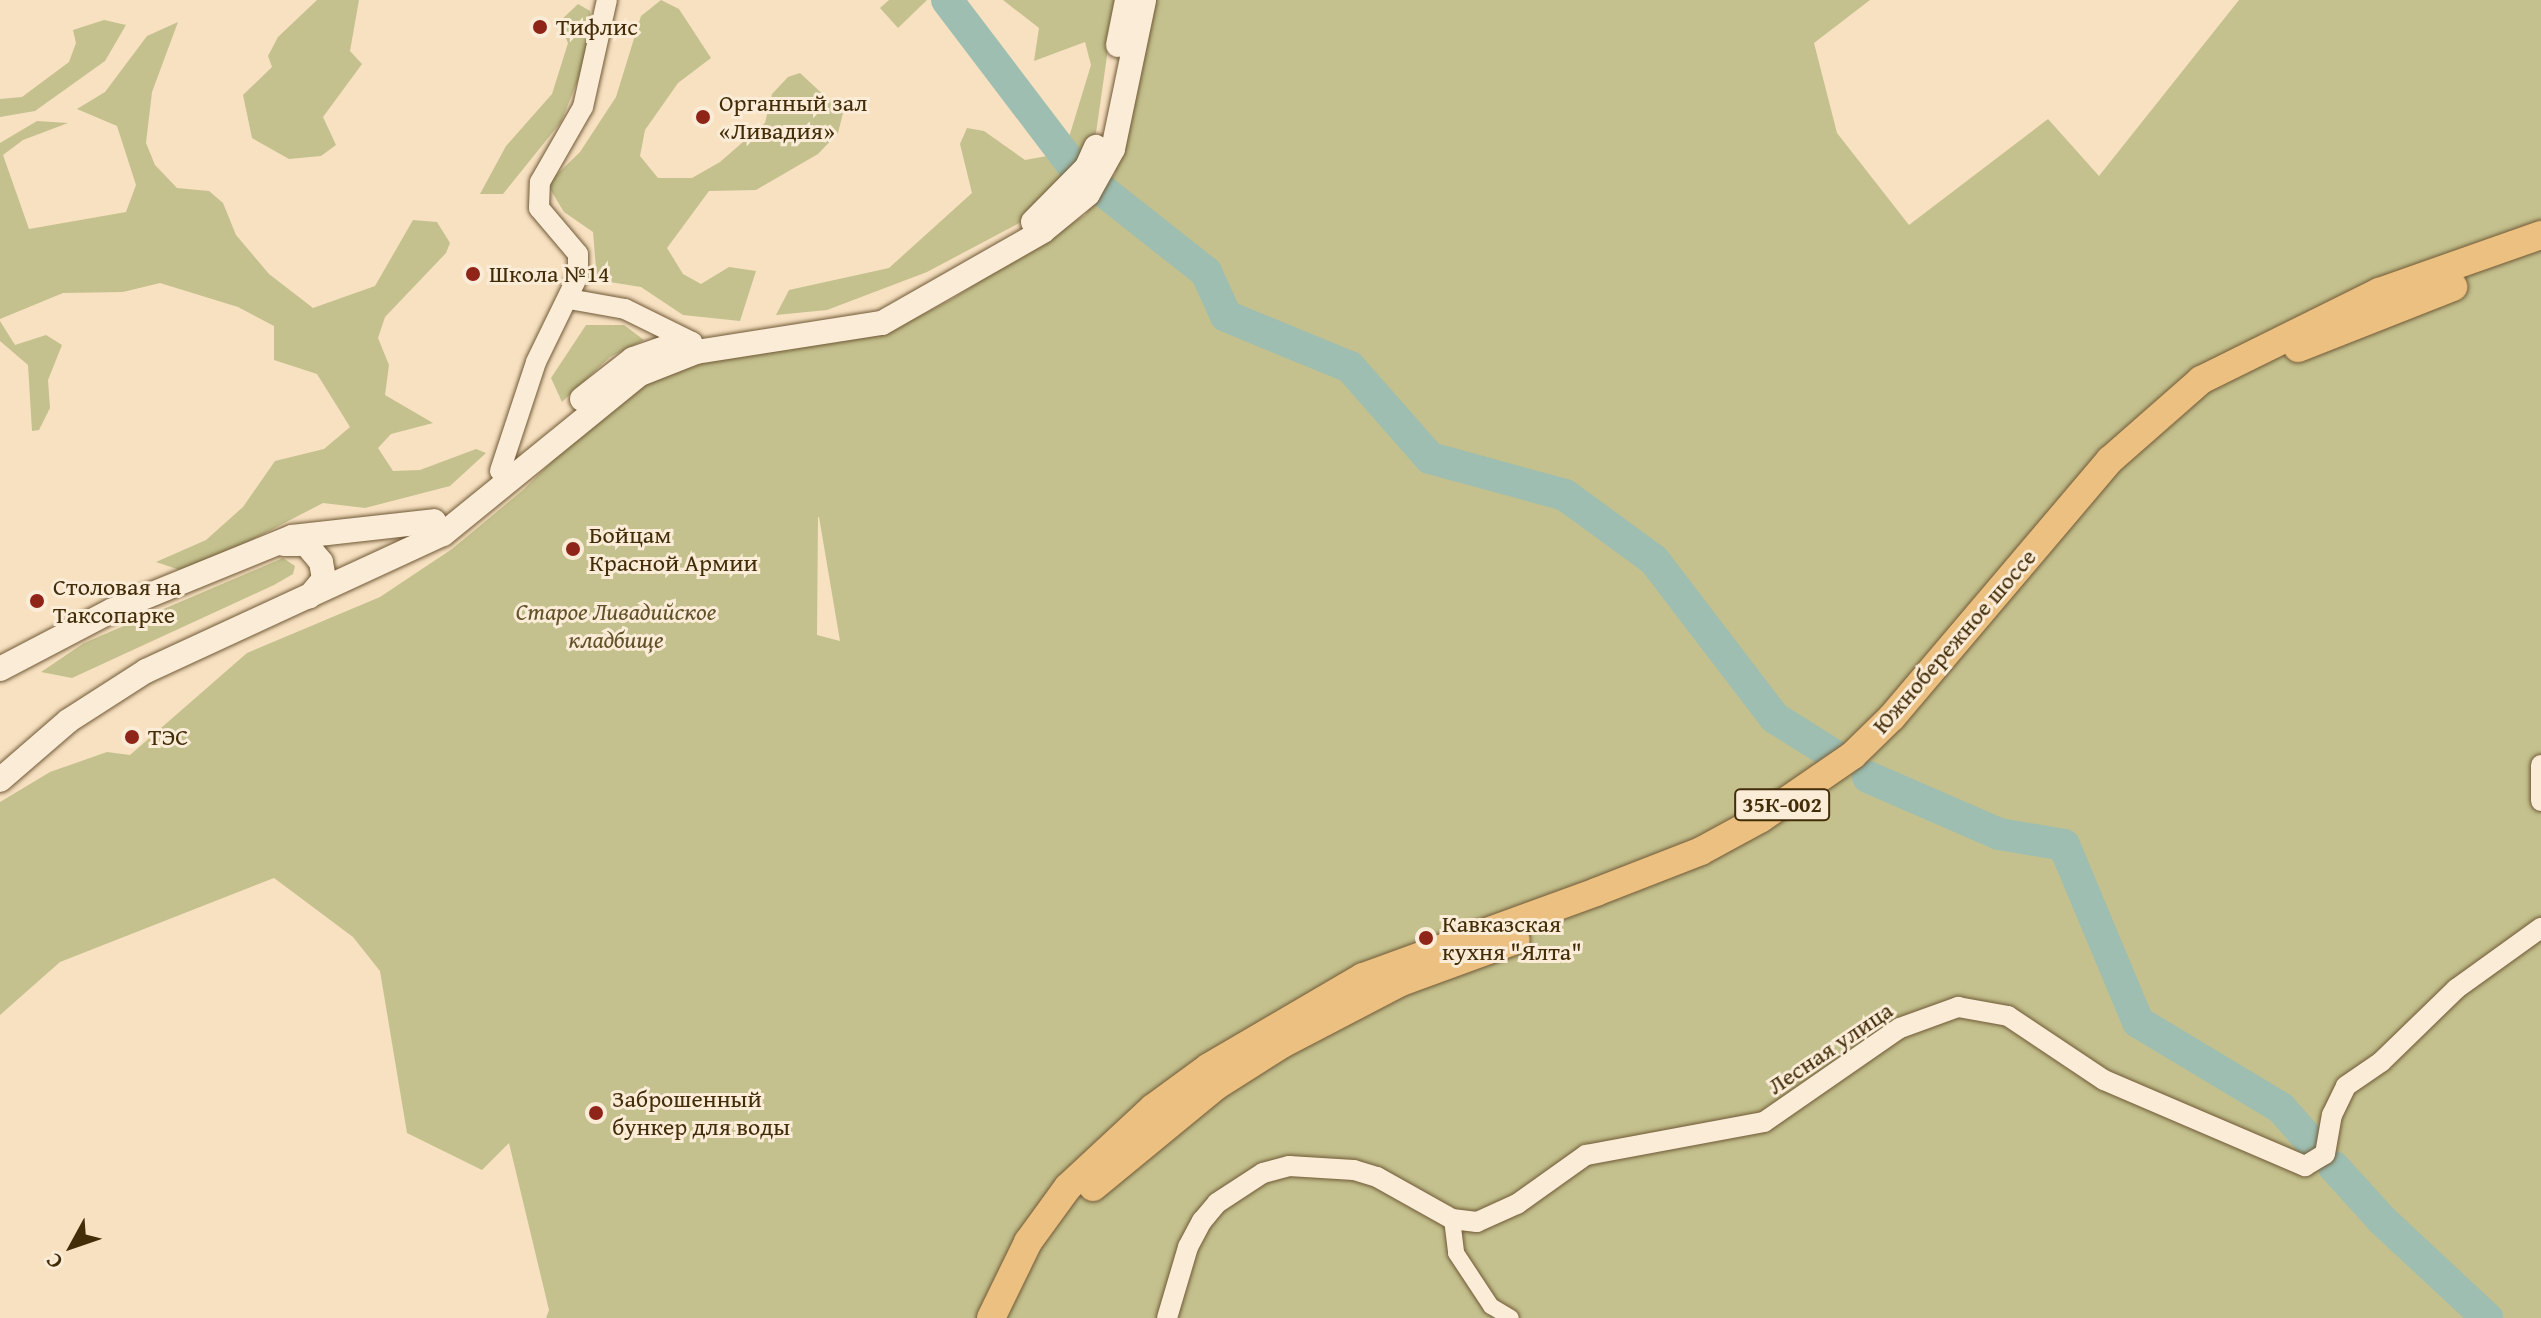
<!DOCTYPE html>
<html>
<head>
<meta charset="utf-8">
<style>
	body { margin:0 }
	#map { position:relative; width:2541px; height:1318px; overflow:hidden; background:#f7e1c1; font-family:"Gentium Book Plus",serif }
	div>[style] { position:absolute }
	[style*='--x'] { left:calc(var(--x)*1px); top:calc(var(--y)*1px); width:calc(var(--w)*1px); rotate:calc(var(--a)*1deg) }
	.green>* { inset:0; background:#c4c18e }
	.river>* { height:32px; margin:-16px; padding:0 16px; transform-origin:16px; border-radius:16px; background:#9dbeb1 }
	.roads { filter:drop-shadow(0 0 2px #705936) drop-shadow(0 0 2px #705936) }
	.minor>* { height:16px; margin:-8px; padding:0 8px; transform-origin:8px; border-radius:8px; background:#faecd7 }
	.tertiary>* { height:20px; margin:-10px; padding:0 10px; transform-origin:10px; border-radius:10px; background:#faecd7 }
	.secondary>* { height:24px; margin:-12px; padding:0 12px; transform-origin:12px; border-radius:12px; background:#faecd7 }
	.trunk>* { height:28px; margin:-14px; padding:0 14px; transform-origin:14px; border-radius:14px; background:#ecc080 }
	.dots>* { width:22px; height:22px; translate:-50% -50%; box-sizing:border-box; border:4px solid #faecd7; border-radius:50% }
	span { translate:-50% -50%; white-space:nowrap; text-align:center; line-height:1.15; -webkit-text-stroke:6px #faecd7; paint-order:stroke }
	.shield-label span { padding:2px 6px; background:#faecd7; border:2px solid; border-radius:6px; -webkit-text-stroke-width:0 }
	.shield-label { font-size:22px; color:#432c08; font-weight:700 }
	.poi-label { font-size:24px; color:#432c08 }
	.left { translate:0 -50%; text-align:left }
	.park-label { font-size:24px; color:#63512a; font-style:italic }
	.street-label { font-size:24px; color:#432c08 }
	.north { position:absolute; left:32px; top:1206px; width:80px; height:80px; -webkit-text-stroke:6px #faecd7; paint-order:stroke; rotate:230deg; font-size:22px; font-weight:700; line-height:32px; text-align:center; color:#432c08 }
	.north::after { content:''; display:block; margin:auto; width:28px; height:36px; background:#432c08; clip-path:polygon(50% 0,100% 100%,50% 72%,0 100%) }
</style>
</head>
<body>
<div id="map">
	<div class="green">
		<div style="clip-path:polygon(317px 0,359px 0,350px 51px,362px 64px,323px 117px,336px 145px,321px 156px,289px 159px,252px 138px,243px 95px,272px 67px,268px 56px,278px 37px)"></div>
		<div style="clip-path:polygon(661px 0,679px 9px,711px 58px,678px 83px,645px 130px,640px 156px,658px 178px,692px 178px,720px 162px,765px 123px,772px 94px,788px 77px,800px 73px,843px 113px,838px 133px,818px 154px,756px 190px,709px 191px,667px 248px,683px 274px,701px 284px,729px 267px,756px 271px,740px 321px,683px 315px,641px 287px,597px 280px,593px 232px,564px 212px,547px 184px,580px 152px,616px 97px,641px 16px)"></div>
		<div style="clip-path:polygon(889px 0,927px 0,898px 28px,880px 8px)"></div>
		<div style="clip-path:polygon(1003px 0,1115px 0,1096px 133px,1070px 185px,1025px 220px,927px 272px,827px 310px,776px 315px,789px 290px,889px 268px,972px 193px,960px 144px,967px 128px,984px 131px,1025px 160px,1053px 155px,1070px 134px,1091px 65px,1085px 42px,1034px 61px,1039px 28px)"></div>
		<div style="clip-path:polygon(evenodd,1154px 0,1870px 0,1814px 43px,1837px 133px,1909px 225px,2048px 119px,2099px 176px,2239px 0,2541px 0,2541px 1318px,546px 1318px,549px 1310px,509px 1143px,482px 1170px,407px 1133px,380px 971px,353px 937px,274px 878px,60px 962px,0 1015px,0 802px,50px 772px,107px 752px,130px 755px,247px 653px,380px 597px,452px 549px,523px 490px,604px 410px,659px 374px,718px 356px,885px 334px,952px 299px,1085px 215px,1115px 173px,1154px 0,818px 517px,819px 517px,840px 641px,817px 635px,818px 517px)"></div>
		<div style="clip-path:polygon(578px 4px,590px 11px,595px 38px,561px 122px,503px 194px,480px 194px,506px 146px,552px 94px,568px 43px,559px 22px)"></div>
		<div style="clip-path:polygon(104px 20px,126px 25px,105px 61px,35px 111px,0 117px,0 99px,22px 97px,69px 62px,76px 43px,73px 30px)"></div>
		<div style="clip-path:polygon(178px 22px,152px 92px,146px 143px,155px 165px,177px 188px,209px 191px,223px 203px,236px 235px,269px 274px,313px 308px,375px 286px,413px 220px,437px 222px,450px 243px,446px 253px,385px 317px,378px 338px,389px 365px,385px 395px,433px 423px,391px 434px,378px 448px,393px 471px,420px 470px,476px 449px,486px 453px,450px 486px,365px 508px,323px 503px,217px 558px,180px 570px,156px 562px,206px 540px,243px 507px,275px 461px,324px 449px,350px 427px,317px 374px,274px 360px,274px 326px,238px 307px,160px 283px,123px 292px,63px 293px,0 319px,0 143px,37px 121px,68px 123px,23px 140px,3px 155px,29px 229px,126px 212px,136px 185px,117px 126px,77px 109px,105px 92px,147px 36px)"></div>
		<div style="clip-path:polygon(0 321px,15px 345px,46px 335px,62px 345px,48px 380px,50px 408px,39px 430px,32px 431px,28px 365px,0 341px)"></div>
		<div style="clip-path:polygon(586px 325px,624px 325px,644px 340px,610px 357px,562px 402px,551px 378px)"></div>
		<div style="clip-path:polygon(283px 558px,295px 566px,293px 574px,274px 585px,72px 678px,41px 672px,84px 643px)"></div>
	</div>
	<div class="river">
		<div style="--x:947;--y:0;--w:208;--a:52.8"></div>
		<div style="--x:1102;--y:190;--w:132;--a:38.3"></div>
		<div style="--x:1206;--y:272;--w:48;--a:65.6"></div>
		<div style="--x:1226;--y:316;--w:134;--a:22.4"></div>
		<div style="--x:1350;--y:367;--w:121;--a:48.7"></div>
		<div style="--x:1430;--y:458;--w:140;--a:15.3"></div>
		<div style="--x:1565;--y:495;--w:110;--a:36.1"></div>
		<div style="--x:1654;--y:560;--w:199;--a:52.6"></div>
		<div style="--x:1775;--y:718;--w:70;--a:32.1"></div>
		<div style="--x:1868;--y:777;--w:143;--a:23.5"></div>
		<div style="--x:1999;--y:834;--w:66;--a:9.6"></div>
		<div style="--x:2064;--y:845;--w:192;--a:67.3"></div>
		<div style="--x:2138;--y:1022;--w:167;--a:31"></div>
		<div style="--x:2281;--y:1108;--w:47;--a:48.5"></div>
		<div style="--x:2334;--y:1167;--w:72;--a:47.8"></div>
		<div style="--x:2382;--y:1220;--w:144;--a:43"></div>
	</div>
	<div class="roads">
		<div class="minor">
			<div style="--x:1452;--y:1219;--w:34;--a:83"></div>
			<div style="--x:1456;--y:1253;--w:64;--a:56.6"></div>
			<div style="--x:1491;--y:1306;--w:23;--a:31"></div>
		</div>
		<div class="tertiary">
			<div style="--x:569;--y:299;--w:57;--a:10.1"></div>
			<div style="--x:625;--y:309;--w:75;--a:26.2"></div>
			<div style="--x:692;--y:342;--w:11;--a:68"></div>
			<div style="--x:500;--y:471;--w:115;--a:-71.7"></div>
			<div style="--x:536;--y:362;--w:96;--a:-64"></div>
			<div style="--x:578;--y:276;--w:22;--a:-90"></div>
			<div style="--x:578;--y:254;--w:60;--a:-130.3"></div>
			<div style="--x:539;--y:208;--w:26;--a:-88"></div>
			<div style="--x:540;--y:182;--w:86;--a:-60.2"></div>
			<div style="--x:583;--y:107;--w:110;--a:-77.4"></div>
			<div style="--x:2541;--y:765;--w:36;--a:90"></div>
			<div style="--x:1167;--y:1318;--w:74;--a:-73.5"></div>
			<div style="--x:1188;--y:1247;--w:30;--a:-62"></div>
			<div style="--x:1202;--y:1221;--w:23;--a:-50"></div>
			<div style="--x:1217;--y:1203;--w:55;--a:-33.1"></div>
			<div style="--x:1263;--y:1173;--w:27;--a:-15"></div>
			<div style="--x:1289;--y:1166;--w:65;--a:3.5"></div>
			<div style="--x:1354;--y:1170;--w:24;--a:17"></div>
			<div style="--x:1377;--y:1177;--w:86;--a:29.2"></div>
			<div style="--x:1452;--y:1219;--w:25;--a:7"></div>
			<div style="--x:1477;--y:1222;--w:44;--a:-24.2"></div>
			<div style="--x:1517;--y:1204;--w:85;--a:-35.4"></div>
			<div style="--x:1586;--y:1155;--w:181;--a:-10.5"></div>
			<div style="--x:1764;--y:1122;--w:165;--a:-34.7"></div>
			<div style="--x:1900;--y:1028;--w:62;--a:-19.9"></div>
			<div style="--x:1958;--y:1007;--w:51;--a:10.2"></div>
			<div style="--x:2008;--y:1016;--w:115;--a:33.7"></div>
			<div style="--x:2104;--y:1080;--w:219;--a:23.2"></div>
			<div style="--x:2305;--y:1166;--w:23;--a:-31"></div>
			<div style="--x:2325;--y:1154;--w:40;--a:-80"></div>
			<div style="--x:2332;--y:1115;--w:32;--a:-64"></div>
			<div style="--x:2346;--y:1086;--w:42;--a:-34.4"></div>
			<div style="--x:2381;--y:1062;--w:105;--a:-44.2"></div>
			<div style="--x:2456;--y:989;--w:105;--a:-35.7"></div>
		</div>
		<div class="secondary">
			<div style="--x:1118;--y:45;--w:46;--a:-78.7"></div>
			<div style="--x:1033;--y:222;--w:77;--a:-45.5"></div>
			<div style="--x:1087;--y:167;--w:22;--a:-66"></div>
			<div style="--x:582;--y:399;--w:65;--a:-38.1"></div>
			<div style="--x:633;--y:359;--w:37;--a:-19"></div>
			<div style="--x:284;--y:544;--w:22;--a:0"></div>
			<div style="--x:306;--y:544;--w:23;--a:50"></div>
			<div style="--x:321;--y:562;--w:17;--a:80"></div>
			<div style="--x:324;--y:579;--w:23;--a:130"></div>
			<div style="--x:0;--y:669;--w:127;--a:-27.6"></div>
			<div style="--x:113;--y:610;--w:193;--a:-22.2"></div>
			<div style="--x:292;--y:537;--w:143;--a:-6.4"></div>
			<div style="--x:0;--y:780;--w:90;--a:-40.9"></div>
			<div style="--x:68;--y:721;--w:93;--a:-32.7"></div>
			<div style="--x:146;--y:671;--w:327;--a:-24.8"></div>
			<div style="--x:443;--y:534;--w:254;--a:-39.1"></div>
			<div style="--x:640;--y:374;--w:60;--a:-21.4"></div>
			<div style="--x:696;--y:352;--w:188;--a:-8.9"></div>
			<div style="--x:882;--y:323;--w:185;--a:-29.7"></div>
			<div style="--x:1043;--y:231;--w:58;--a:-39.4"></div>
			<div style="--x:1088;--y:194;--w:51;--a:-60.9"></div>
			<div style="--x:1113;--y:149;--w:152;--a:-78.2"></div>
		</div>
		<div class="trunk">
			<div style="--x:2298;--y:348;--w:167;--a:-21.5"></div>
			<div style="--x:1093;--y:1187;--w:159;--a:-39.4"></div>
			<div style="--x:1216;--y:1086;--w:78;--a:-32.5"></div>
			<div style="--x:1282;--y:1044;--w:134;--a:-27.5"></div>
			<div style="--x:1401;--y:982;--w:122;--a:-20.1"></div>
			<div style="--x:991;--y:1318;--w:85;--a:-64"></div>
			<div style="--x:1028;--y:1242;--w:68;--a:-54"></div>
			<div style="--x:1068;--y:1187;--w:116;--a:-42.9"></div>
			<div style="--x:1153;--y:1108;--w:69;--a:-36.2"></div>
			<div style="--x:1209;--y:1067;--w:178;--a:-30.3"></div>
			<div style="--x:1363;--y:977;--w:248;--a:-20"></div>
			<div style="--x:1596;--y:892;--w:113;--a:-21.3"></div>
			<div style="--x:1701;--y:851;--w:67;--a:-28.5"></div>
			<div style="--x:1760;--y:819;--w:113;--a:-34.5"></div>
			<div style="--x:1853;--y:755;--w:54;--a:-44.3"></div>
			<div style="--x:1892;--y:717;--w:337;--a:-49.7"></div>
			<div style="--x:2110;--y:460;--w:121;--a:-41.3"></div>
			<div style="--x:2201;--y:380;--w:199;--a:-26.3"></div>
			<div style="--x:2379;--y:292;--w:172;--a:-19.4"></div>
		</div>
	</div>
	<div class="dots">
		<div style="left:540px;top:27px;background:#8f2418"></div>
		<div style="left:703px;top:117px;background:#8f2418"></div>
		<div style="left:473px;top:274px;background:#8f2418"></div>
		<div style="left:573px;top:549px;background:#8f2418"></div>
		<div style="left:37px;top:601px;background:#8f2418"></div>
		<div style="left:132px;top:737px;background:#8f2418"></div>
		<div style="left:1426px;top:938px;background:#8f2418"></div>
		<div style="left:596px;top:1113px;background:#8f2418"></div>
	</div>
	<div class="shield-label">
		<span style="left:1782px;top:805px">35К-002</span>
	</div>
	<div class="poi-label">
		<span class="left" style="left:556px;top:27px">Тифлис</span>
		<span class="left" style="left:719px;top:117px">Органный зал<br>«Ливадия»</span>
		<span class="left" style="left:489px;top:274px">Школа №14</span>
		<span class="left" style="left:589px;top:549px">Бойцам<br>Красной Армии</span>
		<span class="left" style="left:53px;top:601px">Столовая на<br>Таксопарке</span>
		<span class="left" style="left:148px;top:737px">ТЭС</span>
		<span class="left" style="left:1442px;top:938px">Кавказская<br>кухня "Ялта"</span>
		<span class="left" style="left:612px;top:1113px">Заброшенный<br>бункер для воды</span>
	</div>
	<div class="park-label">
		<span style="left:616px;top:626px">Старое Ливадийское<br>кладбище</span>
	</div>
	<div class="street-label">
		<span style="left:1954px;top:641px;rotate:-49deg">Южнобережное шоссе</span>
		<span style="left:1830px;top:1048px;rotate:-34deg">Лесная улица</span>
	</div>
	<div class="north">С</div>
</div>
</body>
</html>
